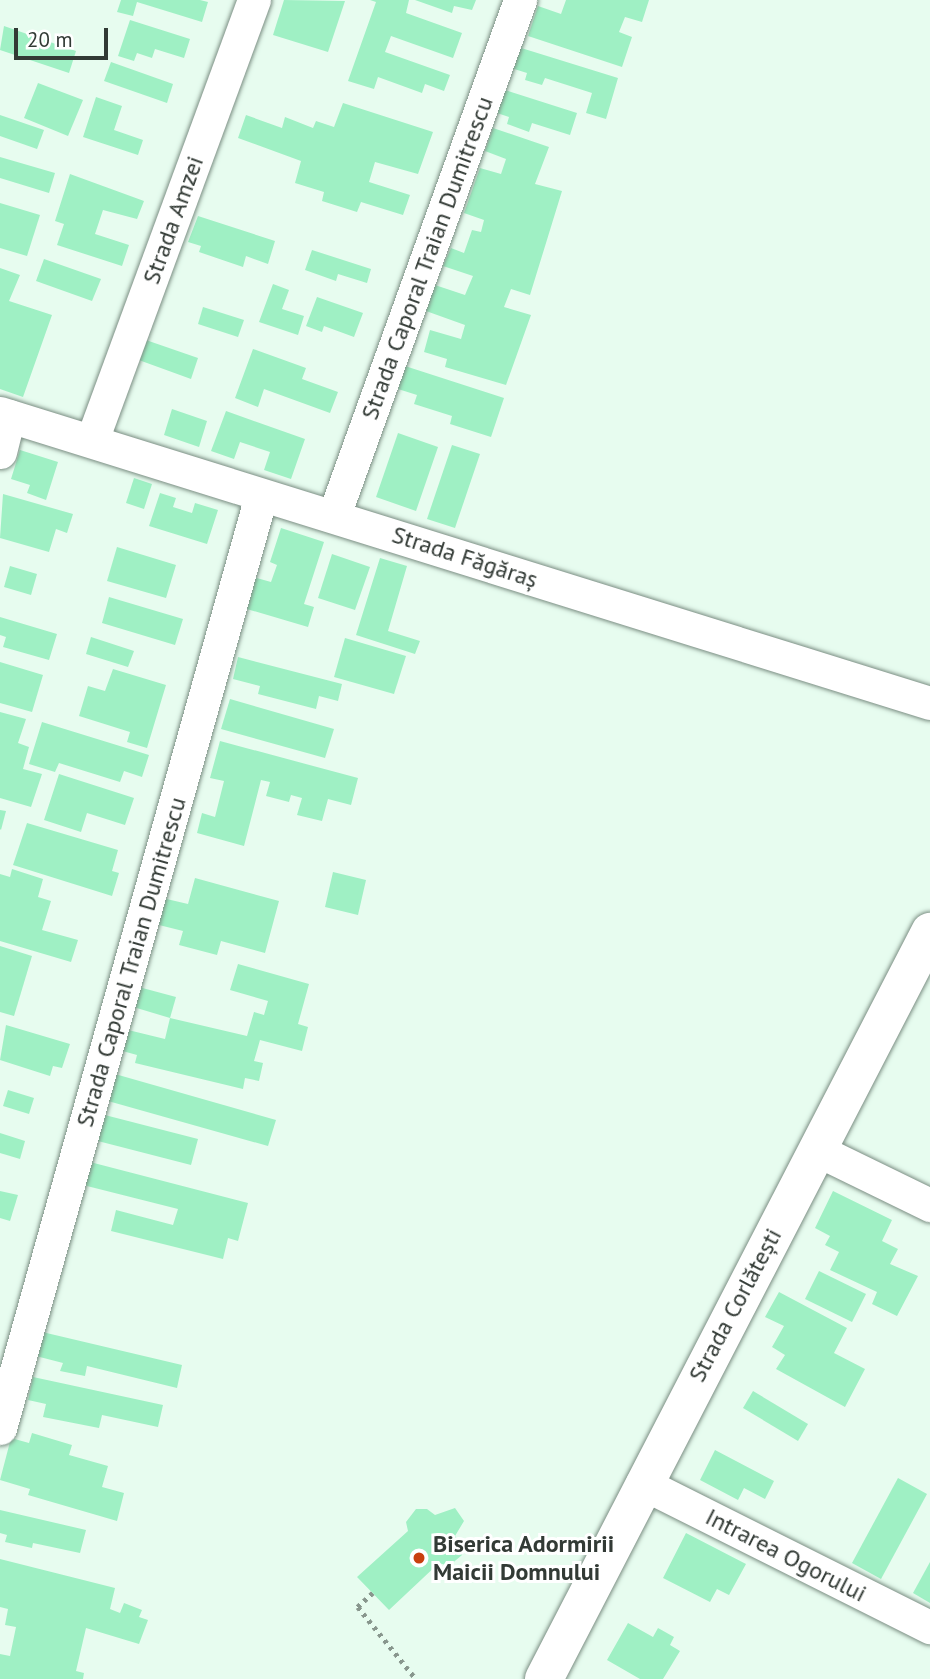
<!DOCTYPE html>
<html>
<head>
<meta charset="utf-8">
<style>
	body { margin:0 }
	#map { position:relative; width:930px; height:1679px; overflow:hidden; background:#e7fcef; font-family:"PT Sans",sans-serif }
	div>[style] { position:absolute }
	[style*='--x'] { left:calc(var(--x)*1px); top:calc(var(--y)*1px); width:calc(var(--w)*1px); rotate:calc(var(--a)*1deg) }
	.building>* { inset:0; background:#9ff0c4 }
	.path>* { height:4.5px; margin-top:-2.25px; transform-origin:0; background:repeating-linear-gradient(90deg,#88968d 0 3.5px,transparent 0 8.5px) }
	.roads { filter:drop-shadow(0 0 2px #7b8e83) drop-shadow(0 0 2px #7b8e83) }
	.minor>* { height:33px; margin:-16.5px; padding:0 16.5px; transform-origin:16.5px; border-radius:16.5px; background:#fff }
	.tertiary>* { height:38px; margin:-19px; padding:0 19px; transform-origin:19px; border-radius:19px; background:#fff }
	.dots>* { width:19px; height:19px; translate:-50% -50%; box-sizing:border-box; border:4px solid #fff; border-radius:50% }
	span { translate:-50% -50%; white-space:nowrap; text-align:center; line-height:1.15; -webkit-text-stroke:6px #fff; paint-order:stroke }
	.street-label { font-size:24px; color:#323a35 }
	.poi-label { font-size:24px; color:#323a35; font-weight:700 }
	.left { translate:0 -50%; text-align:left }
	.scale { position:absolute; left:14px; top:28px; width:94px; height:32px; box-sizing:border-box; border:4px solid #323a35; border-top:0; padding-left:9px; font-size:21px; line-height:24px; white-space:nowrap; color:#323a35; -webkit-text-stroke:5px #fff; paint-order:stroke }
</style>
</head>
<body>
<div id="map">
	<div class="building">
		<div style="clip-path:polygon(121px 0,200px 0,208px 2px,202px 22px,137px 2px,133px 16px,117px 12px)"></div>
		<div style="clip-path:polygon(284px 0,345px 1px,328px 52px,273px 35px)"></div>
		<div style="clip-path:polygon(370px 0,409px 0,406px 13px,462px 33px,453px 58px,391px 36px,385px 52px,450px 75px,444px 91px,425px 84px,422px 93px,378px 77px,374px 89px,348px 81px,376px 2px)"></div>
		<div style="clip-path:polygon(415px 0,476px 0,472px 10px,454px 6px,452px 13px)"></div>
		<div style="clip-path:polygon(566px 0,649px 0,642px 22px,625px 17px,619px 32px,632px 37px,622px 67px,528px 36px,538px 6px,561px 14px)"></div>
		<div style="clip-path:polygon(130px 20px,190px 39px,184px 58px,155px 49px,152px 58px,137px 53px,134px 61px,118px 56px)"></div>
		<div style="clip-path:polygon(4px 26px,76px 51px,69px 73px,0 50px)"></div>
		<div style="clip-path:polygon(518px 47px,618px 78px,606px 119px,586px 113px,592px 93px,545px 78px,542px 85px,525px 80px,527px 73px,511px 68px)"></div>
		<div style="clip-path:polygon(111px 62px,173px 84px,167px 103px,104px 81px)"></div>
		<div style="clip-path:polygon(38px 83px,83px 100px,68px 136px,24px 118px)"></div>
		<div style="clip-path:polygon(505px 90px,577px 113px,570px 135px,532px 123px,529px 132px,507px 124px,509px 117px,497px 113px)"></div>
		<div style="clip-path:polygon(96px 97px,122px 106px,114px 130px,143px 140px,138px 155px,83px 137px)"></div>
		<div style="clip-path:polygon(343px 103px,433px 132px,418px 174px,375px 162px,369px 182px,410px 195px,403px 215px,361px 202px,357px 212px,322px 201px,324px 192px,295px 183px,301px 161px,238px 138px,246px 115px,282px 128px,285px 117px,313px 128px,316px 121px,334px 127px)"></div>
		<div style="clip-path:polygon(0 115px,44px 130px,37px 149px,0 136px)"></div>
		<div style="clip-path:polygon(493px 128px,549px 147px,535px 184px,562px 191px,530px 295px,511px 289px,504px 307px,531px 315px,506px 385px,445px 367px,447px 359px,424px 352px,430px 330px,461px 339px,465px 325px,426px 311px,435px 285px,465px 295px,473px 276px,443px 266px,451px 248px,464px 253px,472px 230px,481px 232px,484px 220px,464px 213px,480px 168px,501px 174px,506px 159px,485px 151px)"></div>
		<div style="clip-path:polygon(0 157px,55px 173px,49px 193px,0 178px)"></div>
		<div style="clip-path:polygon(70px 174px,144px 201px,137px 219px,103px 210px,95px 234px,129px 245px,122px 266px,57px 245px,64px 224px,55px 221px)"></div>
		<div style="clip-path:polygon(0 203px,40px 215px,27px 256px,0 248px)"></div>
		<div style="clip-path:polygon(198px 216px,275px 241px,268px 264px,246px 256px,243px 267px,199px 252px,201px 246px,188px 242px)"></div>
		<div style="clip-path:polygon(312px 250px,371px 269px,367px 283px,338px 274px,336px 281px,305px 270px)"></div>
		<div style="clip-path:polygon(44px 259px,101px 279px,92px 301px,36px 281px)"></div>
		<div style="clip-path:polygon(0 268px,20px 275px,9px 301px,52px 315px,23px 397px,0 389px)"></div>
		<div style="clip-path:polygon(273px 284px,289px 290px,282px 309px,304px 316px,298px 335px,259px 322px)"></div>
		<div style="clip-path:polygon(317px 297px,363px 313px,354px 337px,324px 326px,322px 332px,306px 326px)"></div>
		<div style="clip-path:polygon(203px 307px,244px 320px,238px 337px,198px 324px)"></div>
		<div style="clip-path:polygon(143px 339px,198px 358px,191px 379px,136px 359px)"></div>
		<div style="clip-path:polygon(253px 349px,306px 368px,302px 379px,338px 392px,330px 413px,264px 389px,258px 407px,235px 398px)"></div>
		<div style="clip-path:polygon(405px 366px,504px 398px,491px 437px,450px 424px,452px 416px,414px 404px,417px 395px,398px 389px)"></div>
		<div style="clip-path:polygon(172px 409px,207px 421px,199px 447px,164px 435px)"></div>
		<div style="clip-path:polygon(226px 411px,305px 439px,291px 479px,264px 470px,270px 452px,240px 442px,234px 459px,211px 451px)"></div>
		<div style="clip-path:polygon(398px 433px,438px 447px,416px 511px,376px 497px)"></div>
		<div style="clip-path:polygon(452px 445px,480px 454px,455px 528px,427px 519px)"></div>
		<div style="clip-path:polygon(20px 450px,58px 462px,46px 500px,27px 493px,30px 485px,11px 479px)"></div>
		<div style="clip-path:polygon(134px 478px,152px 484px,144px 509px,126px 503px)"></div>
		<div style="clip-path:polygon(160px 493px,176px 498px,173px 507px,192px 513px,195px 503px,218px 510px,207px 544px,149px 526px)"></div>
		<div style="clip-path:polygon(3px 494px,73px 514px,67px 533px,56px 529px,49px 552px,0 538px)"></div>
		<div style="clip-path:polygon(281px 528px,324px 542px,304px 604px,314px 607px,308px 627px,240px 607px,250px 576px,271px 582px,277px 565px,270px 562px)"></div>
		<div style="clip-path:polygon(117px 547px,176px 565px,166px 598px,107px 581px)"></div>
		<div style="clip-path:polygon(332px 554px,370px 567px,355px 610px,318px 598px)"></div>
		<div style="clip-path:polygon(380px 558px,407px 566px,388px 631px,420px 641px,415px 654px,356px 635px)"></div>
		<div style="clip-path:polygon(10px 566px,37px 574px,31px 595px,4px 587px)"></div>
		<div style="clip-path:polygon(109px 597px,183px 619px,175px 645px,102px 623px)"></div>
		<div style="clip-path:polygon(0 617px,57px 634px,49px 660px,3px 647px,6px 637px,0 635px)"></div>
		<div style="clip-path:polygon(91px 637px,134px 651px,128px 667px,86px 654px)"></div>
		<div style="clip-path:polygon(345px 638px,406px 656px,394px 694px,334px 677px)"></div>
		<div style="clip-path:polygon(238px 657px,342px 684px,338px 701px,319px 696px,316px 709px,258px 694px,260px 686px,233px 679px)"></div>
		<div style="clip-path:polygon(0 662px,43px 675px,32px 712px,0 703px)"></div>
		<div style="clip-path:polygon(113px 669px,166px 685px,147px 748px,127px 742px,130px 732px,79px 716px,88px 686px,105px 691px)"></div>
		<div style="clip-path:polygon(230px 699px,334px 729px,325px 758px,221px 729px)"></div>
		<div style="clip-path:polygon(0 712px,26px 719px,18px 743px,29px 747px,23px 769px,42px 774px,31px 807px,0 798px)"></div>
		<div style="clip-path:polygon(42px 722px,149px 755px,142px 777px,124px 771px,120px 782px,59px 763px,55px 772px,29px 764px)"></div>
		<div style="clip-path:polygon(220px 741px,358px 778px,351px 805px,328px 799px,322px 821px,297px 815px,302px 798px,291px 795px,289px 802px,266px 796px,270px 782px,261px 780px,244px 846px,197px 833px,202px 813px,215px 817px,224px 781px,210px 778px)"></div>
		<div style="clip-path:polygon(59px 774px,134px 798px,125px 825px,87px 813px,81px 832px,44px 820px)"></div>
		<div style="clip-path:polygon(0 810px,6px 811px,1px 830px,0 829px)"></div>
		<div style="clip-path:polygon(27px 823px,118px 850px,112px 871px,119px 873px,112px 896px,13px 865px)"></div>
		<div style="clip-path:polygon(12px 869px,43px 879px,38px 897px,51px 901px,42px 930px,78px 940px,71px 962px,0 941px,0 874px,10px 877px)"></div>
		<div style="clip-path:polygon(333px 872px,366px 880px,358px 915px,325px 907px)"></div>
		<div style="clip-path:polygon(195px 878px,279px 901px,265px 953px,221px 941px,217px 955px,179px 945px,183px 931px,151px 923px,158px 897px,188px 904px)"></div>
		<div style="clip-path:polygon(0 946px,32px 956px,14px 1016px,0 1012px)"></div>
		<div style="clip-path:polygon(238px 964px,309px 984px,298px 1024px,308px 1027px,302px 1051px,260px 1040px,254px 1061px,263px 1063px,259px 1081px,245px 1078px,243px 1089px,135px 1063px,137px 1055px,119px 1050px,124px 1029px,165px 1039px,170px 1018px,247px 1036px,254px 1012px,264px 1015px,268px 1001px,230px 990px)"></div>
		<div style="clip-path:polygon(135px 986px,176px 997px,170px 1018px,130px 1006px)"></div>
		<div style="clip-path:polygon(6px 1025px,70px 1044px,62px 1068px,53px 1066px,50px 1076px,0 1060px)"></div>
		<div style="clip-path:polygon(115px 1074px,276px 1120px,268px 1146px,108px 1101px)"></div>
		<div style="clip-path:polygon(8px 1090px,34px 1098px,29px 1114px,3px 1106px)"></div>
		<div style="clip-path:polygon(101px 1114px,198px 1139px,191px 1165px,94px 1140px)"></div>
		<div style="clip-path:polygon(0 1133px,25px 1141px,20px 1159px,0 1153px)"></div>
		<div style="clip-path:polygon(90px 1162px,248px 1203px,238px 1241px,228px 1238px,223px 1259px,111px 1231px,116px 1210px,173px 1225px,178px 1209px,83px 1185px)"></div>
		<div style="clip-path:polygon(0 1191px,18px 1195px,10px 1221px,0 1218px)"></div>
		<div style="clip-path:polygon(833px 1191px,892px 1220px,882px 1241px,898px 1249px,890px 1264px,918px 1276px,897px 1316px,872px 1304px,877px 1292px,830px 1270px,839px 1252px,825px 1245px,830px 1236px,815px 1228px)"></div>
		<div style="clip-path:polygon(819px 1271px,866px 1294px,852px 1322px,805px 1299px)"></div>
		<div style="clip-path:polygon(779px 1292px,847px 1328px,834px 1353px,865px 1369px,845px 1407px,776px 1369px,785px 1355px,772px 1347px,784px 1326px,765px 1317px)"></div>
		<div style="clip-path:polygon(38px 1331px,182px 1365px,177px 1388px,87px 1366px,85px 1376px,60px 1371px,63px 1363px,32px 1355px)"></div>
		<div style="clip-path:polygon(33px 1377px,163px 1405px,158px 1427px,102px 1415px,99px 1428px,43px 1417px,46px 1404px,28px 1400px)"></div>
		<div style="clip-path:polygon(753px 1391px,808px 1424px,798px 1441px,743px 1408px)"></div>
		<div style="clip-path:polygon(32px 1433px,72px 1445px,69px 1455px,108px 1466px,102px 1487px,124px 1493px,117px 1521px,28px 1495px,30px 1489px,0 1480px,11px 1438px,29px 1443px)"></div>
		<div style="clip-path:polygon(715px 1450px,774px 1481px,765px 1499px,744px 1488px,738px 1500px,700px 1480px)"></div>
		<div style="clip-path:polygon(898px 1478px,927px 1494px,881px 1579px,852px 1563px)"></div>
		<div style="clip-path:polygon(455px 1508px,464px 1521px,455px 1536px,463px 1546px,462px 1555px,449px 1566px,439px 1563px,389px 1610px,357px 1577px,408px 1531px,406px 1522px,416px 1509px,427px 1509px,435px 1515px)"></div>
		<div style="clip-path:polygon(0 1510px,86px 1530px,80px 1553px,33px 1543px,32px 1548px,5px 1542px,7px 1535px,0 1533px)"></div>
		<div style="clip-path:polygon(686px 1533px,746px 1564px,729px 1595px,717px 1589px,710px 1602px,663px 1578px)"></div>
		<div style="clip-path:polygon(0 1559px,115px 1588px,110px 1609px,120px 1613px,124px 1603px,142px 1610px,139px 1617px,148px 1620px,139px 1644px,86px 1628px,76px 1671px,84px 1673px,83px 1679px,0 1679px,0 1654px,10px 1656px,16px 1627px,5px 1625px,8px 1609px,0 1607px)"></div>
		<div style="clip-path:polygon(930px 1562px,930px 1603px,913px 1593px)"></div>
		<div style="clip-path:polygon(628px 1623px,653px 1637px,658px 1628px,674px 1637px,670px 1645px,680px 1651px,663px 1679px,640px 1679px,607px 1660px)"></div>
	</div>
	<div class="path">
		<div style="--x:373;--y:1593;--w:21;--a:137"></div>
		<div style="--x:358;--y:1607;--w:92;--a:51.1"></div>
	</div>
	<div class="roads">
		<div class="minor">
			<div style="--x:0;--y:413;--w:974;--a:17.32"></div>
			<div style="--x:92;--y:440;--w:469;--a:-69.8"></div>
			<div style="--x:0;--y:452;--w:37;--a:-76"></div>
			<div style="--x:334;--y:515;--w:548;--a:-70.14"></div>
			<div style="--x:817;--y:1150;--w:126;--a:26"></div>
			<div style="--x:0;--y:1428;--w:968;--a:-74.36"></div>
			<div style="--x:642;--y:1483;--w:322;--a:26.6"></div>
		</div>
		<div class="tertiary">
			<div style="--x:544;--y:1679;--w:841;--a:-62.67"></div>
		</div>
	</div>
	<div class="dots">
		<div style="left:419px;top:1558px;background:#c8400e"></div>
	</div>
	<div class="street-label">
		<span style="left:173px;top:220px;rotate:-70deg">Strada Amzei</span>
		<span style="left:427px;top:258px;rotate:-70deg">Strada Caporal Traian Dumitrescu</span>
		<span style="left:465px;top:557px;rotate:18deg">Strada Făgăraș</span>
		<span style="left:131px;top:962px;rotate:-74deg">Strada Caporal Traian Dumitrescu</span>
		<span style="left:735px;top:1305px;rotate:-62deg">Strada Corlătești</span>
		<span style="left:786px;top:1555px;rotate:27deg">Intrarea Ogorului</span>
	</div>
	<div class="poi-label">
		<span class="left" style="left:433px;top:1558px">Biserica Adormirii<br>Maicii Domnului</span>
	</div>
	<div class="scale">20 m</div>
</div>
</body>
</html>
